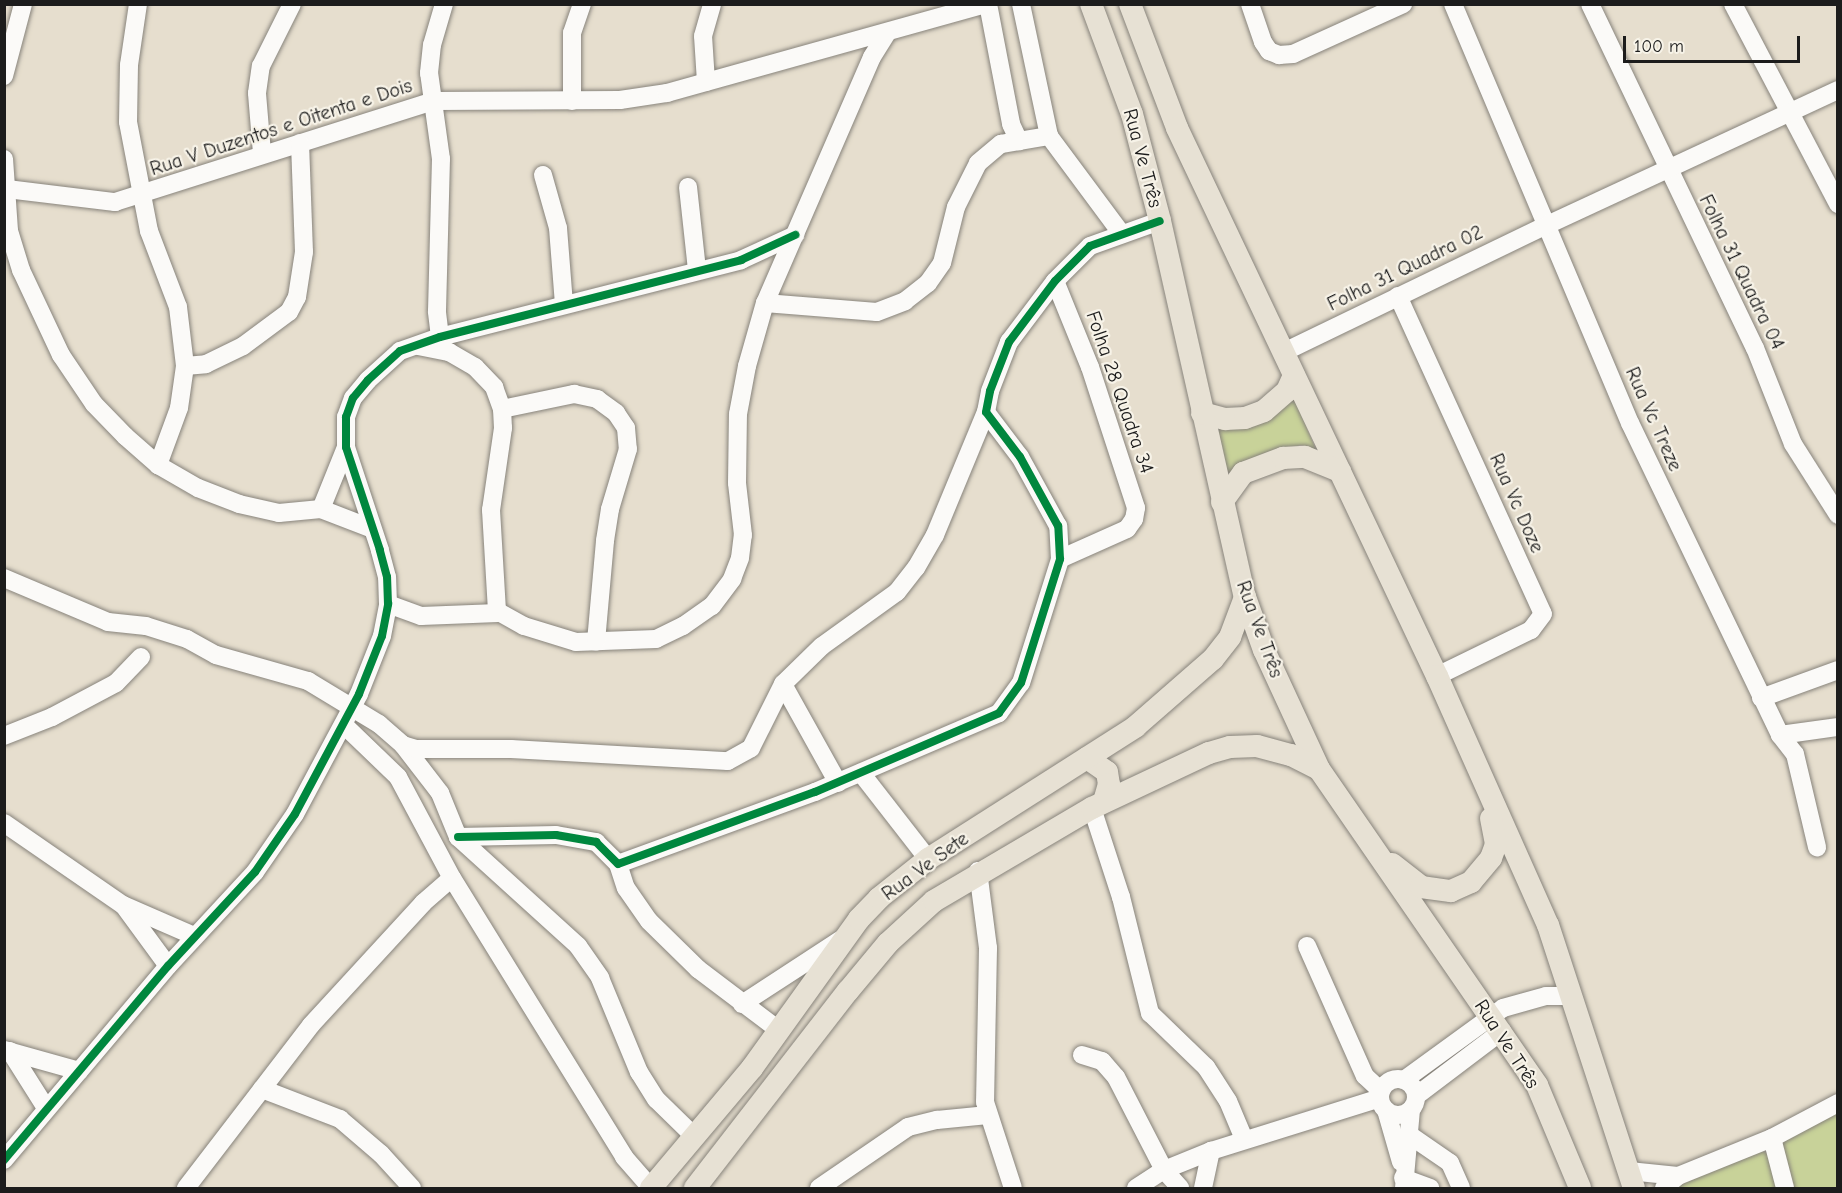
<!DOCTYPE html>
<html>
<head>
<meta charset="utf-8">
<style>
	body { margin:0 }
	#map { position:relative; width:1842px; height:1193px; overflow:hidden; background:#e6dece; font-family:"Comic Neue",sans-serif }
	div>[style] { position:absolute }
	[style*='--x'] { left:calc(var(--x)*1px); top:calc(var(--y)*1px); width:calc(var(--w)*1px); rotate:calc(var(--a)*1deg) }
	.green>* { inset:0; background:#c8d299 }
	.roads { filter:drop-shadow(0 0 2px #87837b) drop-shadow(0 0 2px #87837b) }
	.minor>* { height:18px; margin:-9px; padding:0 9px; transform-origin:9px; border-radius:9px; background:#fbfaf8 }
	.minor>.ring { margin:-9px; padding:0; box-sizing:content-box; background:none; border:18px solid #fbfaf8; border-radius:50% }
	.major>* { height:22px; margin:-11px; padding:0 11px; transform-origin:11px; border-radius:11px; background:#e7e1d4 }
	.cycleway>* { height:8px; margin:-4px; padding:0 4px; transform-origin:4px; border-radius:4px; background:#00873e }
	span { translate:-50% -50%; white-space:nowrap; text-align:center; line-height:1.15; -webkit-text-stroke:4.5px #f7f3e8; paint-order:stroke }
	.street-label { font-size:20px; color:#1c1c1c }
	.frame { position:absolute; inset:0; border:6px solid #1c1c1c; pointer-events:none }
	.scale { position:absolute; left:1623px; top:36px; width:177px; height:27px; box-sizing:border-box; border:3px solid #1c1c1c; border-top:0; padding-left:8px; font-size:18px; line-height:21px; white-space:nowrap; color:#1c1c1c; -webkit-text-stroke:4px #f7f3e8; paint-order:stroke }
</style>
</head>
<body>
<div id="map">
	<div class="green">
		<div style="clip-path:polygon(1292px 393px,1316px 450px,1300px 445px,1238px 467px,1227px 475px,1218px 428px)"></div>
		<div style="clip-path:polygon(1837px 1109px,1837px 1188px,1793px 1188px,1780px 1148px,1784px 1140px)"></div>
		<div style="clip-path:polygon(1757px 1149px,1771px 1155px,1777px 1188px,1675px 1188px)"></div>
	</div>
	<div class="roads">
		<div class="minor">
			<div style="--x:138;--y:4;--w:62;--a:98.4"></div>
			<div style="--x:129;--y:65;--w:57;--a:91"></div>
			<div style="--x:128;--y:122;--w:111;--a:79.1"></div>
			<div style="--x:149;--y:231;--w:81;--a:69.1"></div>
			<div style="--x:178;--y:307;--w:59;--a:83.2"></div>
			<div style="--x:185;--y:366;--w:42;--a:98.1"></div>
			<div style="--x:179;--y:408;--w:61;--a:110.2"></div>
			<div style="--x:988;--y:4;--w:122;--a:79.1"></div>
			<div style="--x:1011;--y:124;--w:19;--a:65"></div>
			<div style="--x:1021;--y:4;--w:135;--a:78"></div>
			<div style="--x:1049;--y:136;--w:121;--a:53.4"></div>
			<div style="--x:1250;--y:4;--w:40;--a:71.1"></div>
			<div style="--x:1263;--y:42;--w:11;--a:56"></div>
			<div style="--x:1269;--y:51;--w:11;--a:22"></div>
			<div style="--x:1279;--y:55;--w:14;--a:-4"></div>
			<div style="--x:1293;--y:54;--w:121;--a:-24.4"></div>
			<div style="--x:1453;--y:4;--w:455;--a:67.1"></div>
			<div style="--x:1630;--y:423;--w:346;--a:64.3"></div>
			<div style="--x:1780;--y:735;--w:24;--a:52"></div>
			<div style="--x:1795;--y:754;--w:96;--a:76.7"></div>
			<div style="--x:1590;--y:4;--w:382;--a:64.4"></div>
			<div style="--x:1755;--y:348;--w:103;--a:68.4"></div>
			<div style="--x:1793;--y:444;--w:84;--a:57.6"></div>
			<div style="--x:1733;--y:4;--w:226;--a:62.3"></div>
			<div style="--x:4;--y:76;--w:74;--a:-75.2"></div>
			<div style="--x:706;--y:82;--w:46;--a:-93.7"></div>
			<div style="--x:703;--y:36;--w:33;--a:-74"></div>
			<div style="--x:572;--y:101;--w:68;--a:-90"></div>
			<div style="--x:572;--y:33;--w:31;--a:-71"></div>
			<div style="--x:262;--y:153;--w:60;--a:-94.8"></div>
			<div style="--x:257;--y:93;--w:27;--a:-82"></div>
			<div style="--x:261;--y:66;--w:69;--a:-63.4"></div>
			<div style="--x:4;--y:159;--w:72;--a:86"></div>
			<div style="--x:9;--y:231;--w:41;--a:72.9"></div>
			<div style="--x:21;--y:270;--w:94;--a:64.8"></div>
			<div style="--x:61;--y:355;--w:59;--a:56"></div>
			<div style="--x:94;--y:404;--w:45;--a:45.9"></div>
			<div style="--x:125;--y:436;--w:44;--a:41.3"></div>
			<div style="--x:158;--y:465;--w:46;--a:29.9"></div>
			<div style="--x:198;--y:488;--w:44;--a:21.3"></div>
			<div style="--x:239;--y:504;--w:41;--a:12.7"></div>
			<div style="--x:279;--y:513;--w:42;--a:-5.4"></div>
			<div style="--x:321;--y:509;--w:53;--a:21.2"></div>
			<div style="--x:543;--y:175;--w:55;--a:74.2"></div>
			<div style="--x:558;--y:228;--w:77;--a:85.5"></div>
			<div style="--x:688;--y:187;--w:83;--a:83.8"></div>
			<div style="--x:7;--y:189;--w:109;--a:6.9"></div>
			<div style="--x:115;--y:202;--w:335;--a:-17.6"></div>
			<div style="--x:434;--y:101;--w:186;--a:-0.3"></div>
			<div style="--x:620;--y:100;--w:48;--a:-8.5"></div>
			<div style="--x:667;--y:93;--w:330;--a:-15.6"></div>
			<div style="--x:1055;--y:281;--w:93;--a:67.9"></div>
			<div style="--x:1090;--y:367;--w:148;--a:71.9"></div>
			<div style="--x:1136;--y:508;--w:11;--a:100"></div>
			<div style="--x:1134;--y:519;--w:12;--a:125"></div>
			<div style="--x:1127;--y:529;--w:73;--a:155.9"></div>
			<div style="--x:1398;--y:296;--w:349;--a:65.5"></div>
			<div style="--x:1543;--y:614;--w:20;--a:127"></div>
			<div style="--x:1531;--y:630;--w:105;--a:153.9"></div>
			<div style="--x:765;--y:303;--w:112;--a:4.6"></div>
			<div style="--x:877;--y:312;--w:30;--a:-21"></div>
			<div style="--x:905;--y:301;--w:29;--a:-38"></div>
			<div style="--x:928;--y:283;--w:24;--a:-55"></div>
			<div style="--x:942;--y:263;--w:58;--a:-76"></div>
			<div style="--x:956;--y:207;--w:49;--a:-63.4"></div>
			<div style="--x:978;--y:163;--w:30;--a:-40"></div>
			<div style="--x:1001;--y:144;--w:49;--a:-9.5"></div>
			<div style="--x:440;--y:337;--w:26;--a:-97"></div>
			<div style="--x:437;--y:311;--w:152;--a:-88.5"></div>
			<div style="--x:441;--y:159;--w:87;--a:-97.9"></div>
			<div style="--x:429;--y:73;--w:28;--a:-84"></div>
			<div style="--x:432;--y:45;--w:43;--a:-73.7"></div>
			<div style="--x:418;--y:346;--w:32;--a:11"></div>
			<div style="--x:449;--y:352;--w:30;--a:30"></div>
			<div style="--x:475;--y:367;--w:28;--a:46"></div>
			<div style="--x:494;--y:387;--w:23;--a:70"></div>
			<div style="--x:502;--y:409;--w:19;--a:87"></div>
			<div style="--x:503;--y:428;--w:83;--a:98.3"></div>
			<div style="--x:491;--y:510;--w:101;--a:86.6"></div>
			<div style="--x:497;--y:611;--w:31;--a:29"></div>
			<div style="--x:524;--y:626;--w:54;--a:17.1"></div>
			<div style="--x:576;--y:642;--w:80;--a:-2.1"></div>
			<div style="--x:656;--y:639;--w:30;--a:-26"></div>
			<div style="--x:683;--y:626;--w:35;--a:-35"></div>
			<div style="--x:712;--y:606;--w:34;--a:-53"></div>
			<div style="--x:732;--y:579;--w:22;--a:-69"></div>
			<div style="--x:740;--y:558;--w:23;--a:-83"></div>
			<div style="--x:743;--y:535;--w:52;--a:-96.6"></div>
			<div style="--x:737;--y:483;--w:69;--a:-89.2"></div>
			<div style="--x:738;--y:414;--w:49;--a:-79.4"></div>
			<div style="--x:747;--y:366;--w:66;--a:-74.1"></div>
			<div style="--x:765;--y:303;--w:268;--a:-66.5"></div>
			<div style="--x:872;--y:57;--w:28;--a:-58"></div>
			<div style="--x:1284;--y:352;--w:292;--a:-25.8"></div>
			<div style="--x:1547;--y:225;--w:321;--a:-24.9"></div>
			<div style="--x:185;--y:366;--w:21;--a:-5"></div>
			<div style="--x:206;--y:364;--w:41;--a:-25.9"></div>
			<div style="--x:243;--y:346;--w:57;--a:-36.5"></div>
			<div style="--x:289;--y:312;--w:17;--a:-62"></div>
			<div style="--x:297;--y:297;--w:46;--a:-81.2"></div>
			<div style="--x:304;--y:252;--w:109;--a:-92.1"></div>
			<div style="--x:502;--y:409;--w:74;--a:-11.8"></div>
			<div style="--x:574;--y:394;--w:24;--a:12"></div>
			<div style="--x:597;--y:399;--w:24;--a:36"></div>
			<div style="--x:616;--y:413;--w:18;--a:56"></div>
			<div style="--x:626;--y:428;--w:21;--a:85"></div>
			<div style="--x:628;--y:449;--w:63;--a:106.7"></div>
			<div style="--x:610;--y:509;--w:32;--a:99"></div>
			<div style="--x:605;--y:541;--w:101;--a:95.1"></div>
			<div style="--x:321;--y:509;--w:67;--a:-68"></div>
			<div style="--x:4;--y:578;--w:113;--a:22.9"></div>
			<div style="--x:108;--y:622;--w:38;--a:6"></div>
			<div style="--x:146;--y:626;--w:43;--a:17.6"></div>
			<div style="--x:187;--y:639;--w:33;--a:29"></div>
			<div style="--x:216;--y:655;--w:96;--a:15.8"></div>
			<div style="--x:308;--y:681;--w:83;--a:31.2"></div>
			<div style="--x:379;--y:724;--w:32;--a:41"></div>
			<div style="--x:403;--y:745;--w:61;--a:52.4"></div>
			<div style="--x:440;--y:793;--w:48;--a:67.8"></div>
			<div style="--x:458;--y:837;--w:162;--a:42.2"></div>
			<div style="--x:578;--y:946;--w:39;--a:55"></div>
			<div style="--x:600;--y:978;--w:102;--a:67.5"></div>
			<div style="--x:639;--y:1072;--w:32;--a:58"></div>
			<div style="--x:656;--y:1099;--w:54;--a:44.3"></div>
			<div style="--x:388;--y:604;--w:35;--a:20"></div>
			<div style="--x:421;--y:616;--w:77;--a:-2.2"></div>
			<div style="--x:1761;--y:698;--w:82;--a:-20"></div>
			<div style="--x:344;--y:725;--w:75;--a:43.9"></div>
			<div style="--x:398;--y:777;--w:115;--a:61.9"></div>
			<div style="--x:452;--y:878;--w:328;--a:58.3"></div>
			<div style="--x:624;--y:1157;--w:41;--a:48.9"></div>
			<div style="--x:1780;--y:735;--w:59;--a:-7.9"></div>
			<div style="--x:4;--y:736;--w:52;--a:-21.6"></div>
			<div style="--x:52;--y:717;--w:72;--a:-28"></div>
			<div style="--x:116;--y:683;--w:36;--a:-46"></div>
			<div style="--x:403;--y:745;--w:14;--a:17"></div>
			<div style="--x:416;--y:749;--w:95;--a:0"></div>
			<div style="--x:511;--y:749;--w:217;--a:3.2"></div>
			<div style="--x:728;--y:761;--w:26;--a:-29"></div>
			<div style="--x:751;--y:748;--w:72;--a:-63.4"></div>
			<div style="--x:861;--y:773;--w:109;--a:52.1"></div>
			<div style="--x:838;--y:783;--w:113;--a:-119.1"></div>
			<div style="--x:783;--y:684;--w:54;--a:-44.3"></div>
			<div style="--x:822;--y:646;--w:92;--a:-35.8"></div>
			<div style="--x:897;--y:592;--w:31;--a:-52"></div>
			<div style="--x:916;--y:568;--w:38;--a:-60"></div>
			<div style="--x:935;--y:535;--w:133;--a:-67.5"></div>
			<div style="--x:1092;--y:808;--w:94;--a:72"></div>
			<div style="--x:1121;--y:897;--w:120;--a:76"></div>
			<div style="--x:1150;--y:1013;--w:78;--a:44"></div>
			<div style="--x:1206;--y:1067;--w:40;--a:57.1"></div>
			<div style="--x:1228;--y:1101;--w:41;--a:67.2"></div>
			<div style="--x:4;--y:823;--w:145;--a:34.6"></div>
			<div style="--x:123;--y:905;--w:77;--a:23.6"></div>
			<div style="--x:458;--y:837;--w:98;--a:-1.2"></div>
			<div style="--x:556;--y:835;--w:41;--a:9.9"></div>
			<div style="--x:596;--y:842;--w:31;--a:45"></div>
			<div style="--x:618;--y:864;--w:210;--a:-20.1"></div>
			<div style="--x:815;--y:792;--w:200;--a:-23.2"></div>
			<div style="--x:999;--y:713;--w:37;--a:-54"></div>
			<div style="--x:1021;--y:683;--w:130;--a:-72.5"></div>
			<div style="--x:1060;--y:559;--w:33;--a:-93"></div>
			<div style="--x:1058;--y:526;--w:79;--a:-118.8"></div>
			<div style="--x:1020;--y:457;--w:56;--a:-127.1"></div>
			<div style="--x:986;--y:412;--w:21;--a:-79"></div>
			<div style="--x:990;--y:391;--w:53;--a:-68.8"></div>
			<div style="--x:1009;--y:342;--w:76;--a:-53"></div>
			<div style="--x:1055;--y:281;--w:49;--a:-45"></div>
			<div style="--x:1090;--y:246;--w:74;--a:-19.7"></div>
			<div style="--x:618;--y:864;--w:25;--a:72"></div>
			<div style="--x:626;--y:888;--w:40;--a:55.1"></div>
			<div style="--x:649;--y:921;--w:69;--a:44.4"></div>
			<div style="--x:698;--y:969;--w:103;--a:37.1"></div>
			<div style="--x:978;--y:871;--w:78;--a:82.6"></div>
			<div style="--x:988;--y:948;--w:154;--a:91.1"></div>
			<div style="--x:985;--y:1102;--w:90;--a:72"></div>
			<div style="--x:124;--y:906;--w:74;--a:53.7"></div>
			<div style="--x:1307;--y:946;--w:142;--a:66"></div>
			<div style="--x:1365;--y:1076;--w:22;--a:43"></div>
			<div style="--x:742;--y:1004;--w:117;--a:-33.1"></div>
			<div style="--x:4;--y:1050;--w:78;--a:15.6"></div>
			<div style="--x:10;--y:1051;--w:67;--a:57.7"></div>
			<div style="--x:1082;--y:1055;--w:21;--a:17"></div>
			<div style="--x:1102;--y:1061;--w:21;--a:49"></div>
			<div style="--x:1116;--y:1077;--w:105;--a:62.7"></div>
			<div style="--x:1164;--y:1170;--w:24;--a:48"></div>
			<div class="ring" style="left:1380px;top:1079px;width:18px;height:18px"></div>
			<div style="--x:1404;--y:1080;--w:122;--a:-36"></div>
			<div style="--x:1503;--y:1008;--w:45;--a:-15.6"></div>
			<div style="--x:1546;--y:996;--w:26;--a:0"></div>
			<div style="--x:262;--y:1089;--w:84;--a:21"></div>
			<div style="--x:340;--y:1119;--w:54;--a:40.5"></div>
			<div style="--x:381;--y:1154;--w:46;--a:47.6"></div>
			<div style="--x:1416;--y:1096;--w:108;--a:-37.1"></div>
			<div style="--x:1386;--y:1110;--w:54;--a:73.9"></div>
			<div style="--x:1408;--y:1134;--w:51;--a:34.6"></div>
			<div style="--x:1450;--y:1163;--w:27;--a:66"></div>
			<div style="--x:1772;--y:1138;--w:52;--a:75.4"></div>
			<div style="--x:4;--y:1160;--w:254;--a:-49.8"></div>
			<div style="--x:168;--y:966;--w:128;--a:-47.2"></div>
			<div style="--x:255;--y:872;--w:70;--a:-55.4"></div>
			<div style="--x:295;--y:814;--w:136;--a:-61.9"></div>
			<div style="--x:359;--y:694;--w:62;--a:-68.4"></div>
			<div style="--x:382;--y:636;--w:33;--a:-79"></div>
			<div style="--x:388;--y:604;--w:27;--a:-92"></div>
			<div style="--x:387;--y:577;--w:28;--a:-105"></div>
			<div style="--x:380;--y:550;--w:108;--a:-108.3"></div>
			<div style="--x:346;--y:447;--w:30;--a:-90"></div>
			<div style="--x:346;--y:417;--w:20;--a:-70"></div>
			<div style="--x:353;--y:398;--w:23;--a:-50"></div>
			<div style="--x:368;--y:380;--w:43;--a:-42.2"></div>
			<div style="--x:400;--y:351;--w:42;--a:-19.3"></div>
			<div style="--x:440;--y:337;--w:311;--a:-14.3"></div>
			<div style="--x:741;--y:260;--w:60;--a:-24.8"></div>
			<div style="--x:1629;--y:1171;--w:49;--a:5.8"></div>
			<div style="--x:1403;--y:1178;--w:29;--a:20"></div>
			<div style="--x:186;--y:1188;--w:205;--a:-52.5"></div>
			<div style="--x:311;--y:1025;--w:166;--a:-47.4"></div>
			<div style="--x:423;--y:903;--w:38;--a:-41"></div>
			<div style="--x:819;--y:1188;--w:108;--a:-34.4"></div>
			<div style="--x:908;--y:1127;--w:30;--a:-14"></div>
			<div style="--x:937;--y:1120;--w:51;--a:-5.6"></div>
			<div style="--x:1136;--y:1188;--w:33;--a:-33"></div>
			<div style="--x:1164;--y:1170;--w:51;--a:-22"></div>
			<div style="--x:1211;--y:1151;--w:177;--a:-17.4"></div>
			<div style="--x:1203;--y:1188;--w:38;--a:-78"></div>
			<div style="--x:1404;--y:1188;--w:79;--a:-84.9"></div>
			<div style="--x:1664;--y:1188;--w:18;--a:-41"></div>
			<div style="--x:1678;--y:1176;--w:101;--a:-22"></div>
			<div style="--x:1772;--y:1138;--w:75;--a:-27.9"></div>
		</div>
		<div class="major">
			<div style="--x:1091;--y:4;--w:117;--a:69.6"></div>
			<div style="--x:1132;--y:114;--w:111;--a:75.3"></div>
			<div style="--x:1160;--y:221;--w:385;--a:77.3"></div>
			<div style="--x:1245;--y:597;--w:56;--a:70.3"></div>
			<div style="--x:1264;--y:650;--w:131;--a:65.2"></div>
			<div style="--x:1319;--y:769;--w:384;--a:55.4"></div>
			<div style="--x:1537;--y:1085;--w:112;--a:67.3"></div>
			<div style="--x:1130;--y:4;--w:133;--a:69.2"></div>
			<div style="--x:1177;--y:128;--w:607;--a:64.62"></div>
			<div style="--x:1437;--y:676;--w:273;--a:66"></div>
			<div style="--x:1548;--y:925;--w:277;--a:71.9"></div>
			<div style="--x:1202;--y:413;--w:24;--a:15"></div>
			<div style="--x:1225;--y:419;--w:20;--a:-3"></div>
			<div style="--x:1245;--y:418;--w:20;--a:-20"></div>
			<div style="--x:1264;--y:411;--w:30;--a:-41"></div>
			<div style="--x:1287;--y:391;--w:17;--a:-66"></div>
			<div style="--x:1222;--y:502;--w:36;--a:-54"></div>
			<div style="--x:1243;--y:473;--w:43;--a:-20.6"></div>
			<div style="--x:1283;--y:458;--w:22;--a:-3"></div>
			<div style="--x:1305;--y:457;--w:38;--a:22"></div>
			<div style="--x:1087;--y:758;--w:24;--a:35"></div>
			<div style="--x:1107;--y:772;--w:12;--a:81"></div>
			<div style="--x:1109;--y:784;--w:18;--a:106"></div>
			<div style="--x:1392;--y:864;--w:37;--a:38"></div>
			<div style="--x:1421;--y:887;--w:30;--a:8"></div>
			<div style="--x:1451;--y:891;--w:22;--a:-24"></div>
			<div style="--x:1471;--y:882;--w:31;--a:-50"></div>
			<div style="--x:1491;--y:858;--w:15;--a:-70"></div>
			<div style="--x:1496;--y:844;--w:26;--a:-101"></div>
			<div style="--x:651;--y:1188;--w:157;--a:-49.9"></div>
			<div style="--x:752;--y:1068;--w:183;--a:-54.3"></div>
			<div style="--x:859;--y:919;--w:29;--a:-46"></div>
			<div style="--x:879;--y:898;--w:63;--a:-38.5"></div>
			<div style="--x:928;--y:859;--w:246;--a:-32.5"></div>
			<div style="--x:1135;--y:727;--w:103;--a:-41.1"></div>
			<div style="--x:1213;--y:659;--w:28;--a:-52"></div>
			<div style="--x:1230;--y:637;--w:43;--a:-69.4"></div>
			<div style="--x:695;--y:1188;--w:249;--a:-52.2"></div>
			<div style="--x:848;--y:991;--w:62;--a:-50.2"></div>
			<div style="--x:888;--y:943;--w:62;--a:-42.4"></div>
			<div style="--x:934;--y:901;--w:183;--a:-30.5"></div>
			<div style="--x:1092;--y:808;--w:129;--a:-25.2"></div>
			<div style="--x:1209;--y:753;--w:22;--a:-16"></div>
			<div style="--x:1230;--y:747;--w:27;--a:-2"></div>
			<div style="--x:1257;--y:746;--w:35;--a:15"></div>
			<div style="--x:1291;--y:755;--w:31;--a:27"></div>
		</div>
	</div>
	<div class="cycleway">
		<div style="--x:458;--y:837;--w:98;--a:-1.2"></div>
		<div style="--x:556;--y:835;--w:41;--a:9.9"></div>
		<div style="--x:596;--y:842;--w:31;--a:45"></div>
		<div style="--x:618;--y:864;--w:210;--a:-20.1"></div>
		<div style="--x:815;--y:792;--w:200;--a:-23.2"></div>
		<div style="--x:999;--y:713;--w:37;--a:-54"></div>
		<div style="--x:1021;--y:683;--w:130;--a:-72.5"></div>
		<div style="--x:1060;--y:559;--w:33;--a:-93"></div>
		<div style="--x:1058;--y:526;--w:79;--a:-118.8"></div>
		<div style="--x:1020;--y:457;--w:56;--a:-127.1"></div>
		<div style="--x:986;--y:412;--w:21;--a:-79"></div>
		<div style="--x:990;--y:391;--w:53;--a:-68.8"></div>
		<div style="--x:1009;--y:342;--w:76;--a:-53"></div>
		<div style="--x:1055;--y:281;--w:49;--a:-45"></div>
		<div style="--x:1090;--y:246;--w:74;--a:-19.7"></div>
		<div style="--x:4;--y:1160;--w:254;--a:-49.8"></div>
		<div style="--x:168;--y:966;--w:128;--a:-47.2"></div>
		<div style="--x:255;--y:872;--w:70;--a:-55.4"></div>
		<div style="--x:295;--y:814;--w:136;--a:-61.9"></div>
		<div style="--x:359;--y:694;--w:62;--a:-68.4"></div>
		<div style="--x:382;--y:636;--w:33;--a:-79"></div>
		<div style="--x:388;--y:604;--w:27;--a:-92"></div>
		<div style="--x:387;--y:577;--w:28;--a:-105"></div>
		<div style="--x:380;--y:550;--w:108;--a:-108.3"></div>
		<div style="--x:346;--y:447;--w:30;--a:-90"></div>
		<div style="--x:346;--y:417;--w:20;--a:-70"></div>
		<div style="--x:353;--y:398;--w:23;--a:-50"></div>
		<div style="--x:368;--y:380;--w:43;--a:-42.2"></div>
		<div style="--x:400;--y:351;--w:42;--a:-19.3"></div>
		<div style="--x:440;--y:337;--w:311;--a:-14.3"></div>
		<div style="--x:741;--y:260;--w:60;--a:-24.8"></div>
	</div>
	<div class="street-label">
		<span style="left:281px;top:127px;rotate:-18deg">Rua V Duzentos e Oitenta e Dois</span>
		<span style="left:1143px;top:158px;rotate:75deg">Rua Ve Três</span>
		<span style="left:1405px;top:268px;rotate:-26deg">Folha 31 Quadra 02</span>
		<span style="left:1742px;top:272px;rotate:64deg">Folha 31 Quadra 04</span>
		<span style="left:1120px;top:392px;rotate:71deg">Folha 28 Quadra 34</span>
		<span style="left:1654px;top:419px;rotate:66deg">Rua Vc Treze</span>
		<span style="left:1517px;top:503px;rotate:66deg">Rua Vc Doze</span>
		<span style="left:1260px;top:629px;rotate:70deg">Rua Ve Três</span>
		<span style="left:925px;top:866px;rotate:-36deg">Rua Ve Sete</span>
		<span style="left:1507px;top:1044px;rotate:57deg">Rua Ve Três</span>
	</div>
	<div class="frame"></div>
	<div class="scale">100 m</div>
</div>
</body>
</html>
